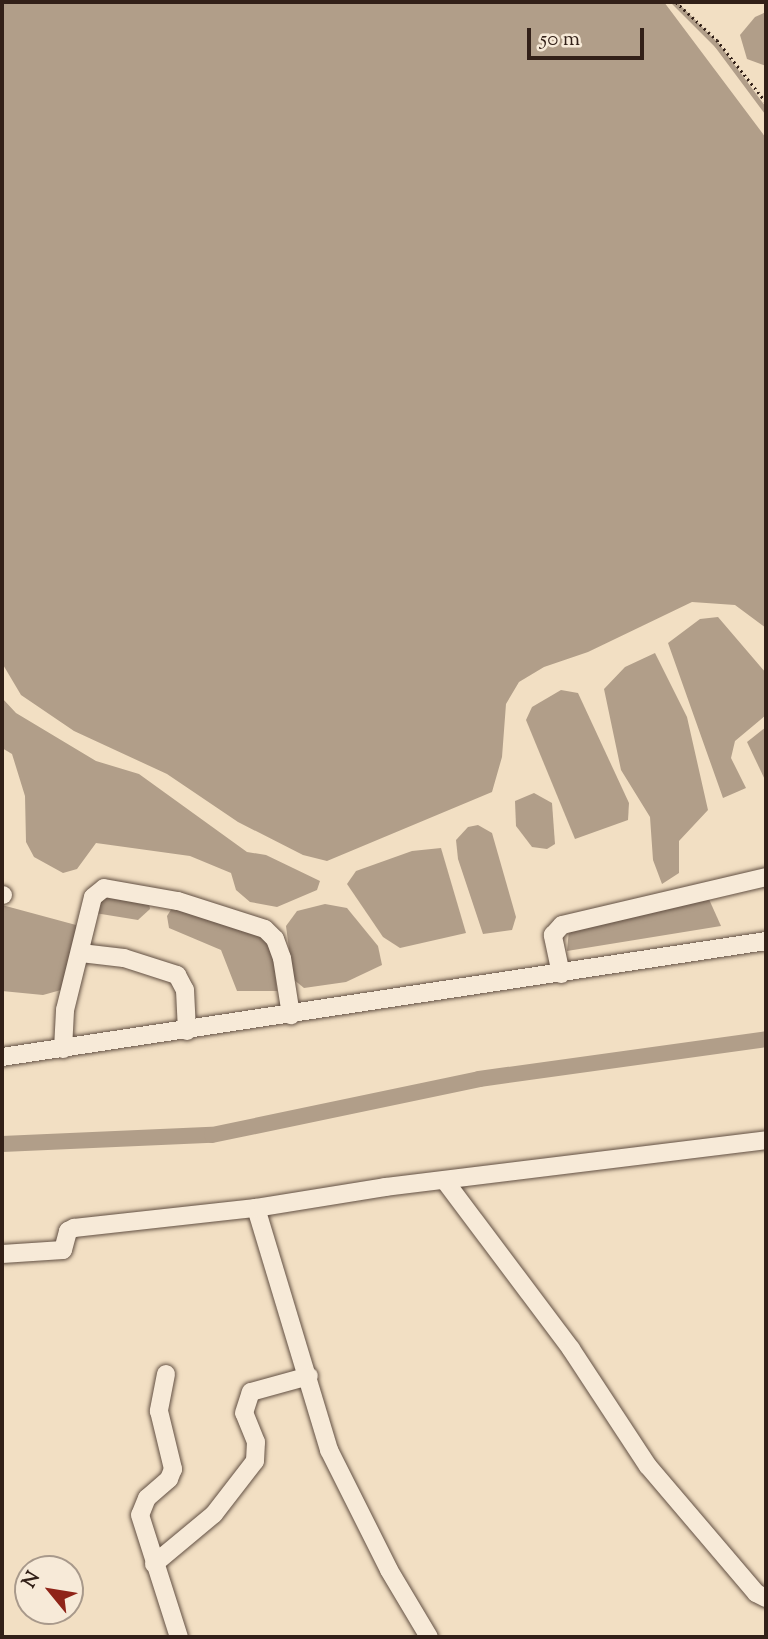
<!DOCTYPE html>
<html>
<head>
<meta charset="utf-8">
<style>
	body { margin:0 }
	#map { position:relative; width:768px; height:1639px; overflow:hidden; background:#f2dfc3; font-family:"Sorts Mill Goudy",serif }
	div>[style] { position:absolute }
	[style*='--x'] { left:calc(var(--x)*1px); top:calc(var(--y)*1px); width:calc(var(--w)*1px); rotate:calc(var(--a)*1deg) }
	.water>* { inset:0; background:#b19e89 }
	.stream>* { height:4.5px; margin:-2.25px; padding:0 2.25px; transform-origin:2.25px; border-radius:2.25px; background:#b19e89 }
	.canal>* { height:16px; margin:-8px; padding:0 8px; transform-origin:8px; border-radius:8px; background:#b19e89 }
	.path>* { height:2.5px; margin-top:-1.25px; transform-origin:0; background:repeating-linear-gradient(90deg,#322018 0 2px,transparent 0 5.5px) }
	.roads { filter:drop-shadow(0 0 2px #625043) drop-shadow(0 0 2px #625043) }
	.minor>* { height:18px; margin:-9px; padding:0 9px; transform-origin:9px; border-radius:9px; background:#f7ead8 }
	span { translate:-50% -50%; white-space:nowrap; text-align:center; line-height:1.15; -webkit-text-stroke:5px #f7ead8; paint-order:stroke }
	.frame { position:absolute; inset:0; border:4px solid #322018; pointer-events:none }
	.north { position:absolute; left:14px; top:1555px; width:70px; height:70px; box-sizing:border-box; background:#f7ead8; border:2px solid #a8998b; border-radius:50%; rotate:300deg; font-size:19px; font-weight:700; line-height:28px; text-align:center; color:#322018 }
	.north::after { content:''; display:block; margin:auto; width:24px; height:32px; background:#8f2418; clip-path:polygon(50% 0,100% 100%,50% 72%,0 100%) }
	.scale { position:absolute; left:527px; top:28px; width:117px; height:32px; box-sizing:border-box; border:4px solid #322018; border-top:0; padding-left:9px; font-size:21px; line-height:24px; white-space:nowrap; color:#322018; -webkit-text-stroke:5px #f7ead8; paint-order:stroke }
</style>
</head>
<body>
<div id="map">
	<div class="water">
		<div style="clip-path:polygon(2px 2px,664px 2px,766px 138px,766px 628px,735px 605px,692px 602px,588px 652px,544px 667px,519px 682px,506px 704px,502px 757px,492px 792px,327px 861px,303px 855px,238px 822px,167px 774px,74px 731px,21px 695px,2px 663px)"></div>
		<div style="clip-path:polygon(766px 12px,766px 66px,747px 59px,740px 35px,755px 17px)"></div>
		<div style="clip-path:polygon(718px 617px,766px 673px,766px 715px,735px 741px,731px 758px,746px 788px,723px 798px,668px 643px,700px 619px)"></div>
		<div style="clip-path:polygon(655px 653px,687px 717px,708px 810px,679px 841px,679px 873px,662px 884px,653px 860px,650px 817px,621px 770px,604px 689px,625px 667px)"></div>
		<div style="clip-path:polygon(561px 690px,578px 693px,629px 803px,628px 820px,575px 839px,526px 720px,532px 707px)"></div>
		<div style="clip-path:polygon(2px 698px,16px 713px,96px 761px,139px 774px,247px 852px,266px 855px,320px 881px,317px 890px,277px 907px,250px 902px,236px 890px,231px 873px,190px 856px,96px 843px,77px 869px,63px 873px,34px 857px,26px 842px,25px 796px,12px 754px,2px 748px)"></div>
		<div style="clip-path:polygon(766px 727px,766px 782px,747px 742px)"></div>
		<div style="clip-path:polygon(534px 793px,552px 803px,555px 844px,547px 849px,532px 847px,516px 826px,515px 801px)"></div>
		<div style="clip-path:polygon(478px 825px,492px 833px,516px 917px,512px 930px,483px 934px,458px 859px,456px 840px,468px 827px)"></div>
		<div style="clip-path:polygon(441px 848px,466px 933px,400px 948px,383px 937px,347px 884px,356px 871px,412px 851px)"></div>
		<div style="clip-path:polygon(97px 893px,148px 899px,150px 909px,138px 920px,95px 913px)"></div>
		<div style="clip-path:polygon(708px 897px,721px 926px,567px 951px,569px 930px)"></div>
		<div style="clip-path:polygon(325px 904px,347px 908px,378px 946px,382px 965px,346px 982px,304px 988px,293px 979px,286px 926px,297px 911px)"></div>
		<div style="clip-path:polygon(2px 905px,76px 925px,79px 944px,61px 990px,43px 995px,2px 991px)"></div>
		<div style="clip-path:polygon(174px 905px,263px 930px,273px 951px,277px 991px,237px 991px,221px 950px,169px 928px,167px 916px)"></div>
	</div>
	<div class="stream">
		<div style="--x:674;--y:2;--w:61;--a:45"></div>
		<div style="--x:717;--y:45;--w:82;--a:53.4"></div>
	</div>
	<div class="canal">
		<div style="--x:2;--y:1144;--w:210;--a:-2.5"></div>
		<div style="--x:212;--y:1135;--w:273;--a:-11.8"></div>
		<div style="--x:479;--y:1079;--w:290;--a:-7.9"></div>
	</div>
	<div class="path">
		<div style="--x:676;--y:2;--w:56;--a:42.8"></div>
		<div style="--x:717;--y:40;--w:79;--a:51.7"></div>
	</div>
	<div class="roads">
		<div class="minor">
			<div style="--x:2;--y:895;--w:1;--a:0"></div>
			<div style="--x:81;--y:953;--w:43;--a:6.6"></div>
			<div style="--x:124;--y:958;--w:56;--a:17.8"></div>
			<div style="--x:177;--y:975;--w:17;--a:62"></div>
			<div style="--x:185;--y:990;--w:41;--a:87.2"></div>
			<div style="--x:561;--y:974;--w:40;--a:-102"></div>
			<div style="--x:553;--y:935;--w:13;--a:-48"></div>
			<div style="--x:562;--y:925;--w:210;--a:-13.2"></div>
			<div style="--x:63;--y:1049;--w:39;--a:-87"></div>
			<div style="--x:65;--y:1010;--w:116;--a:-76.1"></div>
			<div style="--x:93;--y:897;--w:14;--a:-39"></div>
			<div style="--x:104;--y:888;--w:75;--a:10"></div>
			<div style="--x:178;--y:901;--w:91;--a:17.8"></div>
			<div style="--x:265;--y:929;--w:14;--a:45"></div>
			<div style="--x:275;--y:939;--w:20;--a:70"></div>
			<div style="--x:282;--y:958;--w:58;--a:81"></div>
			<div style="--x:2;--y:1057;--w:773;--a:-8.63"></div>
			<div style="--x:445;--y:1181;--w:210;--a:53.1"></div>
			<div style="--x:571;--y:1349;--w:140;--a:56.7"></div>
			<div style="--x:648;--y:1466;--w:167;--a:49.6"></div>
			<div style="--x:756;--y:1593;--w:11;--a:27"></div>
			<div style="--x:256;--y:1208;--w:253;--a:73.2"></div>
			<div style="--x:329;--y:1450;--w:134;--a:63.4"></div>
			<div style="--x:389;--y:1570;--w:78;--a:59.2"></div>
			<div style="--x:2;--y:1254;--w:61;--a:-3.8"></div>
			<div style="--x:63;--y:1250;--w:20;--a:-75"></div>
			<div style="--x:68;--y:1231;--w:7;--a:-27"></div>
			<div style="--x:74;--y:1228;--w:183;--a:-6.3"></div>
			<div style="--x:256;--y:1208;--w:131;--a:-9.2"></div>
			<div style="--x:385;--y:1187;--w:384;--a:-7"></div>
			<div style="--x:166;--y:1374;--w:38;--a:101"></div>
			<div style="--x:159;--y:1411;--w:60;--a:76.4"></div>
			<div style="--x:173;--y:1469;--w:11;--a:112"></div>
			<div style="--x:169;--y:1479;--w:29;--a:139"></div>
			<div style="--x:147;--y:1498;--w:18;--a:112"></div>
			<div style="--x:140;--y:1515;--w:128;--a:72.3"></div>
			<div style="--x:154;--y:1564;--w:78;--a:-39.8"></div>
			<div style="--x:214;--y:1514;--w:67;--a:-52.3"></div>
			<div style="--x:255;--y:1461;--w:19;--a:-87"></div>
			<div style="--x:256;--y:1442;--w:31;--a:-112"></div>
			<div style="--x:244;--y:1413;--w:22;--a:-72"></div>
			<div style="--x:251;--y:1392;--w:60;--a:-15.4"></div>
		</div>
	</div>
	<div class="frame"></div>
	<div class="north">N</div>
	<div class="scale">50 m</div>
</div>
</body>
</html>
